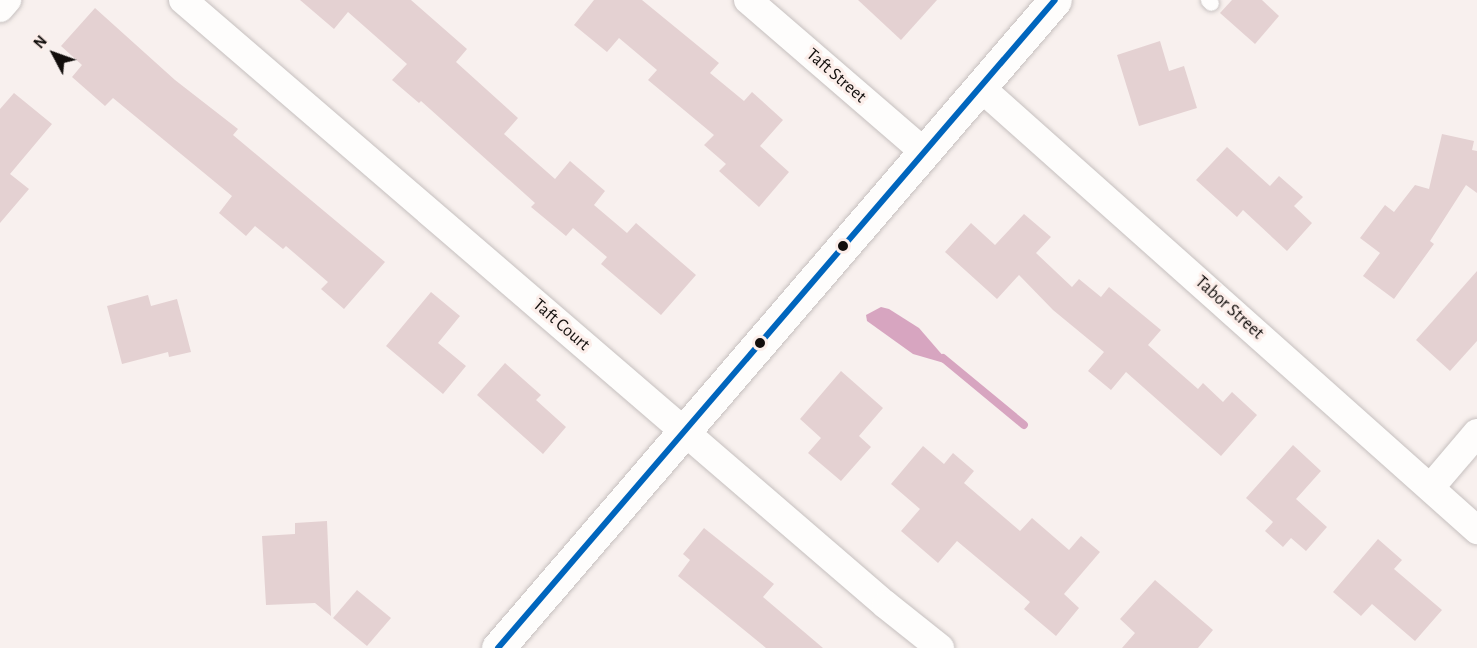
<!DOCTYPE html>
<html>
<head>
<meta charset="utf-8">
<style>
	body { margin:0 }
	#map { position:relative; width:1477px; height:648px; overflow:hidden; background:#f8f0ee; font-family:"Alegreya Sans",sans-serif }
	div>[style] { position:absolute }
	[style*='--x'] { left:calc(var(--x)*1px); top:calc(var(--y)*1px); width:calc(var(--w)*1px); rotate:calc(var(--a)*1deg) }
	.water>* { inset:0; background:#d7a5c0 }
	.stream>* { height:8px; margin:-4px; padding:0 4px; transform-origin:4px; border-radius:4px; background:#d7a5c0 }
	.building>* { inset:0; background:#e4d1d2 }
	.roads { filter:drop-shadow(0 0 2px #c6c0bf) drop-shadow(0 0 2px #c6c0bf) }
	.service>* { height:15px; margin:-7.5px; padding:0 7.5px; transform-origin:7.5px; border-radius:7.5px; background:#fefdfc }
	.minor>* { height:28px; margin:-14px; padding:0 14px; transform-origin:14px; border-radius:14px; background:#fefdfc }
	.tertiary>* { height:33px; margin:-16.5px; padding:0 16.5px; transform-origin:16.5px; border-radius:16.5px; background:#fefdfc }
	.bus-1>* { height:6px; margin:-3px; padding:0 3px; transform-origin:3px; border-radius:3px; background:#0065bd }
	.dots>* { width:16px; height:16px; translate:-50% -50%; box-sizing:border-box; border:3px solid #fceeea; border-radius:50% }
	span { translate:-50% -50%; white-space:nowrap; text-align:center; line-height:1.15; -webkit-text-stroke:6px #fceeea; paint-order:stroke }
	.street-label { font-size:18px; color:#120e0c }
	.north { position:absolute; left:24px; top:24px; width:60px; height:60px; -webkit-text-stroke:4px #fceeea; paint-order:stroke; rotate:311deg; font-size:16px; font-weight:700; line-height:24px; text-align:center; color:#120e0c }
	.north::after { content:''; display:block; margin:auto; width:21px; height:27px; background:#120e0c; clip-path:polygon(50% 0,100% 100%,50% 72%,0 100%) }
</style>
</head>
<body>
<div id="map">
	<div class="water">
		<div style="clip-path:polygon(881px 307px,889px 309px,919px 328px,951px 365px,913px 354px,867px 321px,866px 315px)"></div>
	</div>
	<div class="stream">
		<div style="--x:943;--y:358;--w:105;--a:39.6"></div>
	</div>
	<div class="building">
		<div style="clip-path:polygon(300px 0,411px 0,467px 49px,456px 62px,518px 118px,504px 134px,555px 179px,570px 161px,605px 191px,594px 205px,627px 233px,636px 223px,696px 275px,661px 315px,601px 264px,607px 257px,573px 228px,566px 236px,531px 207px,535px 203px,421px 101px,419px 103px,392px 80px,407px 64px,348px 12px,334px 29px)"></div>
		<div style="clip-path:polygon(594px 0,642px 0,719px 63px,710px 73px,744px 101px,752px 92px,783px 120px,760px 146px,789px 172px,759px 207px,719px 171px,726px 164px,704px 145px,714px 135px,648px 80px,657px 70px,619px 38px,607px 52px,574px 25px)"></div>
		<div style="clip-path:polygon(858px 0,937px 0,901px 40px)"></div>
		<div style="clip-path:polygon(1232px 0,1262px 0,1279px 16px,1255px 44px,1220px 13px)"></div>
		<div style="clip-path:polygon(95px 8px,175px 80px,238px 129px,233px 135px,385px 262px,344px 309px,321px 289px,328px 282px,286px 246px,283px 249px,255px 226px,246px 236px,219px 213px,232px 196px,113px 98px,105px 106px,72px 77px,82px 65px,61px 46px)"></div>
		<div style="clip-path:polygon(1160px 41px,1169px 71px,1184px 66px,1197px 108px,1139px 126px,1117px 55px)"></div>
		<div style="clip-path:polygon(14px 93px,52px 124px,10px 174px,29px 189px,0 223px,0 109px)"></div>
		<div style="clip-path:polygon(1442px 134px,1474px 141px,1472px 150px,1477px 151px,1477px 193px,1466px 185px,1430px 241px,1434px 244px,1394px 299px,1363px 276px,1380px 253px,1360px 238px,1385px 205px,1394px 212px,1415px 185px,1429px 189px)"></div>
		<div style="clip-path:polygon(1227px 147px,1270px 186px,1279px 176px,1303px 197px,1294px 206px,1312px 223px,1287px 251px,1243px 210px,1237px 217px,1196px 180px)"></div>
		<div style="clip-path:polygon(1024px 214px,1051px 237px,1036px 253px,1072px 287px,1079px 279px,1101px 297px,1109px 287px,1161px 330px,1148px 345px,1198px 389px,1203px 383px,1223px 402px,1232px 392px,1257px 415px,1221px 456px,1126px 372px,1111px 390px,1088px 371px,1104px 352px,1053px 310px,1019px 275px,997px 299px,945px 252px,971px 223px,995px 245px)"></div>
		<div style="clip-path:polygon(1477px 271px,1477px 341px,1450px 371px,1416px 340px)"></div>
		<div style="clip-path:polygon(431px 292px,460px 316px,438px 343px,466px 366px,443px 394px,386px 346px)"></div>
		<div style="clip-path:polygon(148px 295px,151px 306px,177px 299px,191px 352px,169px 357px,168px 352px,122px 364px,107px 306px)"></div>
		<div style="clip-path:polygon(505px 363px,541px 395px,536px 400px,566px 427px,543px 454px,477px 395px)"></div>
		<div style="clip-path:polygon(841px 371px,883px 408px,859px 436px,871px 447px,841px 481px,808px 453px,821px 438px,800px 419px)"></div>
		<div style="clip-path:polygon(1293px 445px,1321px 471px,1296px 499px,1327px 527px,1306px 551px,1291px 538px,1283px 547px,1265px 531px,1273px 522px,1246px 498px)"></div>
		<div style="clip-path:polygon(923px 446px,944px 464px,953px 453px,974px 471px,964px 483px,1020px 531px,1032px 518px,1069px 550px,1081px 536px,1100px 552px,1064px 594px,1079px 608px,1056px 636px,1024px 609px,1030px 602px,957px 541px,938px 563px,901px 531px,920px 509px,891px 484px)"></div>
		<div style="clip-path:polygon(327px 521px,331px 616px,315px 603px,266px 605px,262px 536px,295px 534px,295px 523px)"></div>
		<div style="clip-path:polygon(704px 528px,774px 584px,763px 597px,823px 648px,766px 648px,678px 576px,690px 560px,683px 554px)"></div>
		<div style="clip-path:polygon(1378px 539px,1402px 560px,1394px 569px,1442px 610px,1415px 641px,1372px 604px,1361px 616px,1333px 592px)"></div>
		<div style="clip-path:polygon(1155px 580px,1213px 630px,1198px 648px,1122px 648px,1135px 633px,1120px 619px)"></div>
		<div style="clip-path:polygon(357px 590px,391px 618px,367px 646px,333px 618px)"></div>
	</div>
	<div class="roads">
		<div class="service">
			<div style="--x:1208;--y:0;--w:4;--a:45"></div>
		</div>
		<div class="minor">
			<div style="--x:183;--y:0;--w:927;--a:40.72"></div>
			<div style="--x:886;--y:605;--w:69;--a:38.5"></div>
			<div style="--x:748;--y:0;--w:233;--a:40.8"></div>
			<div style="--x:0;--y:8;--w:11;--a:-49"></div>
			<div style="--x:980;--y:87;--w:666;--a:41.71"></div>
			<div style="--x:1431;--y:487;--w:71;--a:-49.6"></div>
		</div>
		<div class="tertiary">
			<div style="--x:498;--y:648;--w:854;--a:-49.32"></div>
		</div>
	</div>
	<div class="bus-1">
		<div style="--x:498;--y:648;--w:854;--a:-49.32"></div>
	</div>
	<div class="dots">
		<div style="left:843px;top:246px;background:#120e0c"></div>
		<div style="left:760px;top:343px;background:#120e0c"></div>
	</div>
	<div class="street-label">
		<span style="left:836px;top:76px;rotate:41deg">Taft Street</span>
		<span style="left:1229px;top:308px;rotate:42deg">Tabor Street</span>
		<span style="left:561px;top:325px;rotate:41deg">Taft Court</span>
	</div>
	<div class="north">N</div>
</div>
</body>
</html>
